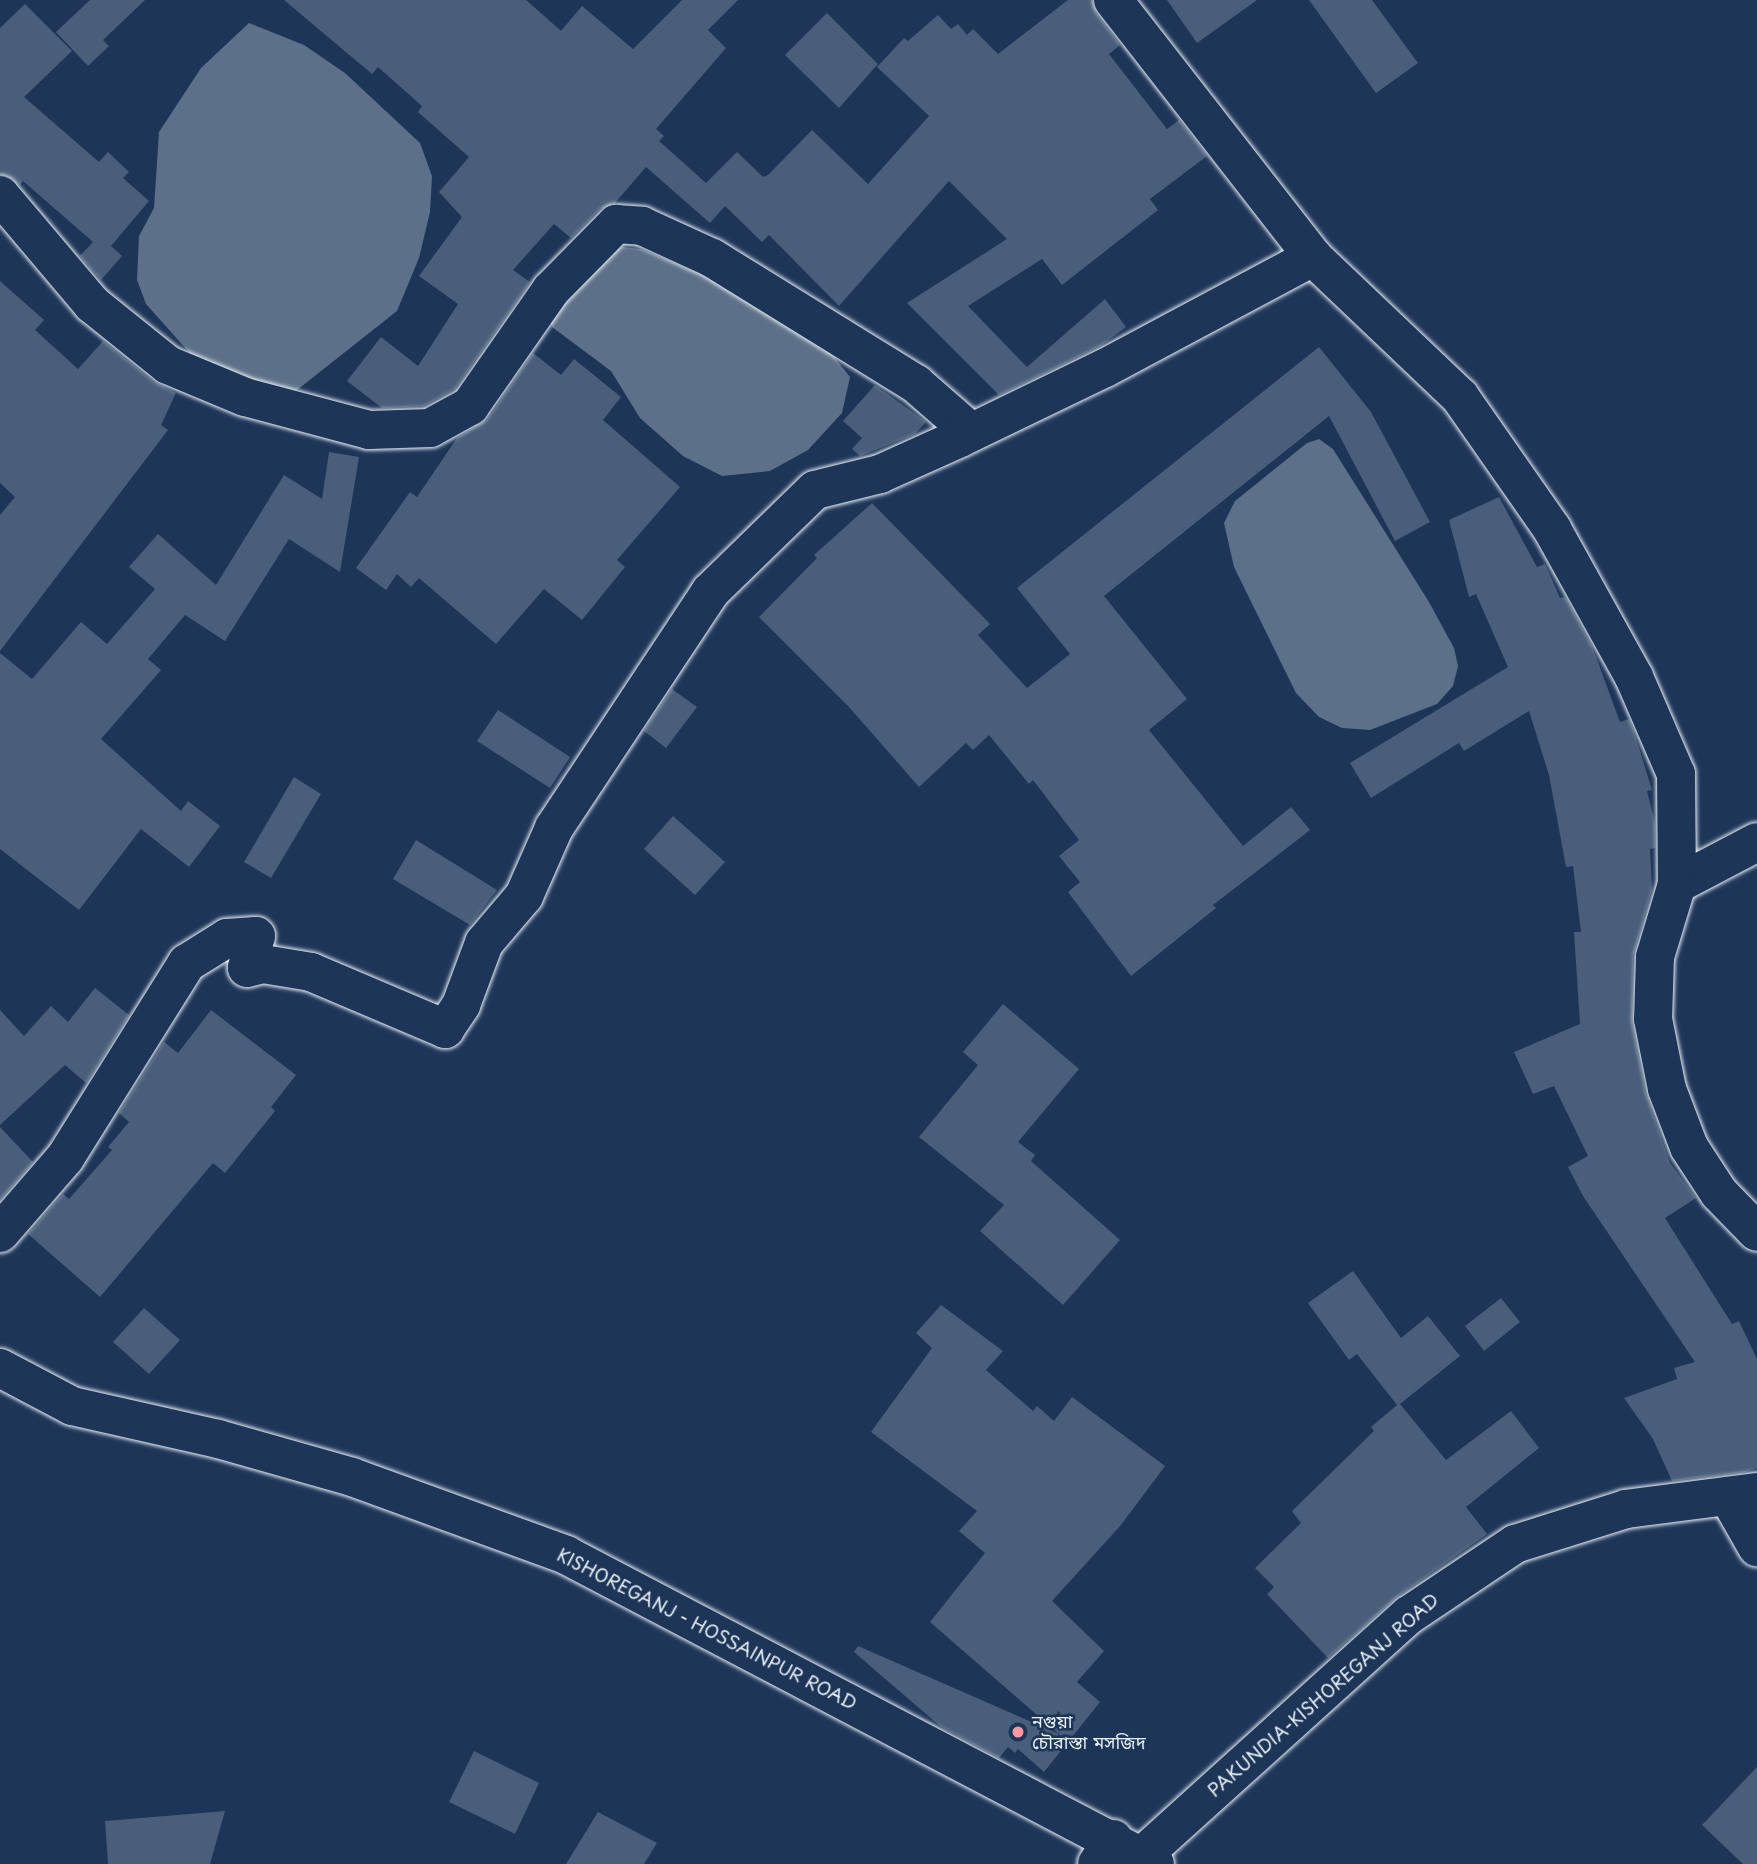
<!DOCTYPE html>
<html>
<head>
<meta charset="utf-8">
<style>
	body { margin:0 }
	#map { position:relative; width:1757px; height:1864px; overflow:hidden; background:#1d3557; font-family:"Playpen Sans","Noto Sans Bengali",sans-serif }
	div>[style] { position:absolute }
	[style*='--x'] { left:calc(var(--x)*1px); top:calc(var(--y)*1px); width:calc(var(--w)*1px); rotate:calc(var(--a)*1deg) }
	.water>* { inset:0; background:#5d7089 }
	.building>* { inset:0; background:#495e7a }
	.roads { filter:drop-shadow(0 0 2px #e8f1f8) drop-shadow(0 0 2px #e8f1f8) }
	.minor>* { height:38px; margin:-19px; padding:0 19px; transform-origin:19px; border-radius:19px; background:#1d3557 }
	.tertiary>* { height:38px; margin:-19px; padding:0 19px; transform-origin:19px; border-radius:19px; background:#1d3557 }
	.secondary>* { height:38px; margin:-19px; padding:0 19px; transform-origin:19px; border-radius:19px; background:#1d3557 }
	.dots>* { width:19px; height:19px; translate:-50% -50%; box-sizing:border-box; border:4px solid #1d3557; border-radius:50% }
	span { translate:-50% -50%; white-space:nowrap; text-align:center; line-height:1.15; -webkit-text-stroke:5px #1d3557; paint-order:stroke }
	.street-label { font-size:18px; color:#e8f1f8 }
	.poi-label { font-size:18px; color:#e8f1f8 }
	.left { translate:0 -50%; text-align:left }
</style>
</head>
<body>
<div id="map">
	<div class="water">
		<div style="clip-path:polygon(249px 23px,304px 45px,345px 73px,420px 143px,432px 176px,430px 212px,419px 258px,397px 311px,292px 394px,196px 360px,146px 304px,137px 280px,139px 236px,154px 208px,159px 132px,201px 68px)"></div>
		<div style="clip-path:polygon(613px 246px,641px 249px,719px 282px,828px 349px,850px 377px,842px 413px,808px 450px,770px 471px,722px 476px,683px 456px,640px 418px,611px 371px,552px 327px,548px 315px)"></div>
		<div style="clip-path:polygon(1319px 439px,1333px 449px,1429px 602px,1454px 648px,1458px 666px,1453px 686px,1437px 704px,1370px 730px,1342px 728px,1319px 717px,1296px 693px,1234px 567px,1224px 523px,1235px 501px,1307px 443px)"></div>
	</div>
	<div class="building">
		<div style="clip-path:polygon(90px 0,145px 0,103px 40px,109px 46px,88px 66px,56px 32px)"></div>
		<div style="clip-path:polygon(284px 0,526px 0,561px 31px,582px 6px,633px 49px,682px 0,738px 0,708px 30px,726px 48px,656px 129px,664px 136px,659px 141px,706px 183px,737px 152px,763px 177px,768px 175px,812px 130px,868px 184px,929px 116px,877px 67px,904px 38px,908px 41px,938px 15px,951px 29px,958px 24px,967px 35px,973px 29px,998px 54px,1068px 0,1092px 0,1096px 13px,1120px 45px,1109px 54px,1167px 129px,1179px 120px,1207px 156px,1150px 199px,1158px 210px,1062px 285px,1042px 259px,968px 306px,1027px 367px,1105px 299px,1126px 327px,1102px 345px,999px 395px,907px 303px,1007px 239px,949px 181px,839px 306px,769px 235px,762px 242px,725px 206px,710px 223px,646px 167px,615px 203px,600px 209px,571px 238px,554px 224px,513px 270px,530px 282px,455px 389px,424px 406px,382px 408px,347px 381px,381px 337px,418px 366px,458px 304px,419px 276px,462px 217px,439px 192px,469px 157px,418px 112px,422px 106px,378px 67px,372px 74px)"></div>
		<div style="clip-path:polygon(1167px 0,1257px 0,1197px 43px)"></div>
		<div style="clip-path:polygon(1309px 0,1372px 0,1418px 63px,1376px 93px)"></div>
		<div style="clip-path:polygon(25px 4px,72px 51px,24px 97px,99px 162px,108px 152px,129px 172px,123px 178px,149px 201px,111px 246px,122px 256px,101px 280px,80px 256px,93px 242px,23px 181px,20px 185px,0 174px,0 28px)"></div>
		<div style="clip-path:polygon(827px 13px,878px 64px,839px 108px,785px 55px)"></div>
		<div style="clip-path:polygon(0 281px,44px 320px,35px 330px,78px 369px,103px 341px,154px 382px,176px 393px,161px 425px,168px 430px,0 651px,0 515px,15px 497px,0 483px)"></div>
		<div style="clip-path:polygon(1319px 347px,1371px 412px,1430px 522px,1395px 541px,1329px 416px,1104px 596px,1187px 699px,1149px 730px,1243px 846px,1291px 807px,1310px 830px,1213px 905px,1216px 908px,1131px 976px,1068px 892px,1080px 882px,1059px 856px,1079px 840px,1033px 780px,1029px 784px,989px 735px,973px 750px,966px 743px,919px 787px,849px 707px,759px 617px,817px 558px,814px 555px,872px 503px,990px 624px,978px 635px,1027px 688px,1070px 654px,1017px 588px)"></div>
		<div style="clip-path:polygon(533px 353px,561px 375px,574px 359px,621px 397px,603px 420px,680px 487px,617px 560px,625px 567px,582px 620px,544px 589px,496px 644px,419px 578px,411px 587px,397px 574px,386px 590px,356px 568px,410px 492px,417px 497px,457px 438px,488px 419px)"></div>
		<div style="clip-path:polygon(875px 385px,926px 422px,915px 434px,860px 456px,852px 449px,862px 438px,843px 421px)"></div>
		<div style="clip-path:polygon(329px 452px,359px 457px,340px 572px,289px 539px,225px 641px,185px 615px,148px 659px,161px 670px,101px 739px,181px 811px,188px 801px,220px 826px,189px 867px,141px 829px,79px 910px,0 849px,0 653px,32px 679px,81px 622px,107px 644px,155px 589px,129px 567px,158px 534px,216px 585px,284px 475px,322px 499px)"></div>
		<div style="clip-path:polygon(1499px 497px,1537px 567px,1545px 564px,1560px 598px,1565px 597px,1592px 646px,1620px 722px,1629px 719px,1634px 732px,1652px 790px,1647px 791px,1655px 823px,1655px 848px,1650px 849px,1652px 889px,1633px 956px,1632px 1023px,1646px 1094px,1670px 1163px,1696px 1198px,1665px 1218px,1732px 1324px,1739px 1321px,1757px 1359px,1757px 1468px,1745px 1472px,1672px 1481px,1653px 1439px,1624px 1398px,1677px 1379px,1674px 1368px,1695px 1362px,1583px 1196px,1568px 1167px,1588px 1156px,1554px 1086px,1533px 1094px,1514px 1052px,1580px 1024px,1574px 932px,1581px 932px,1573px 866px,1566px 867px,1549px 775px,1529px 711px,1464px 751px,1459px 743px,1371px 798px,1350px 763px,1508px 667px,1476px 594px,1469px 597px,1449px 520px)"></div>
		<div style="clip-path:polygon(672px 689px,697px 707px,666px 748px,644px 731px)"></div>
		<div style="clip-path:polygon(498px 710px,570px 757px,550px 788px,477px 741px)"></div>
		<div style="clip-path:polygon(294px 777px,321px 794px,271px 878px,244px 862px)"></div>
		<div style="clip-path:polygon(673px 816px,725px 862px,695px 895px,644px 849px)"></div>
		<div style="clip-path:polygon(416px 840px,497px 890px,470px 925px,393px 879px)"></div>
		<div style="clip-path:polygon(95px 988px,129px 1015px,86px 1083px,65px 1065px,0 1125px,0 1010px,24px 1036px,51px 1006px,68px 1022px)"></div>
		<div style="clip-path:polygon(1003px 1004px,1079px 1069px,1018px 1142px,1035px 1155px,1031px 1161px,1120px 1240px,1063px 1305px,980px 1231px,1004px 1205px,919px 1137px,978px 1065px,963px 1052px)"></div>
		<div style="clip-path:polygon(211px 1010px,296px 1075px,271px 1107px,275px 1111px,225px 1173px,213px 1163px,100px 1297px,28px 1234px,63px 1194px,69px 1199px,112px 1150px,108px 1147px,129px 1122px,119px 1113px,164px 1042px,178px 1053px)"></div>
		<div style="clip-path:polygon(0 1127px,33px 1162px,0 1200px)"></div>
		<div style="clip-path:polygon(1353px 1271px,1401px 1338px,1428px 1316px,1460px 1356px,1400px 1404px,1446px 1460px,1511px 1411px,1539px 1448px,1466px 1507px,1487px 1534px,1397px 1597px,1328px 1658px,1267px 1594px,1274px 1587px,1255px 1568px,1301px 1523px,1292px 1511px,1374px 1431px,1371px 1427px,1397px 1405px,1357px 1354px,1349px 1360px,1308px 1303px)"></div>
		<div style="clip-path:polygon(1501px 1298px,1520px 1322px,1484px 1351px,1465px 1326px)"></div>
		<div style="clip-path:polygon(941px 1305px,1003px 1351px,986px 1370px,1033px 1411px,1037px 1406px,1054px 1421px,1072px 1397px,1165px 1466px,1121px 1525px,1052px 1601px,1104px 1651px,1077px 1682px,1100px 1702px,1044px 1772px,1018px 1749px,1015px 1753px,1008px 1747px,999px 1758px,940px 1726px,854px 1652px,858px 1646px,1059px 1734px,930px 1622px,985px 1553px,959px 1531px,977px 1511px,871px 1432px,932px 1348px,916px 1333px)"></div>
		<div style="clip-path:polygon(144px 1308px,180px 1340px,149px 1374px,113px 1342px)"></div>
		<div style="clip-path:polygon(474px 1751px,539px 1783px,515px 1834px,449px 1802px)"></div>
		<div style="clip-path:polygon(1757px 1767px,1757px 1864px,1743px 1864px,1702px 1825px)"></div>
		<div style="clip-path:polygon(225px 1811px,210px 1864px,108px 1864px,105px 1821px)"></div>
		<div style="clip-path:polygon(598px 1812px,657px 1843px,644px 1864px,566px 1864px)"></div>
	</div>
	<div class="roads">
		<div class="minor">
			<div style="--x:0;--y:195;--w:143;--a:49.8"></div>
			<div style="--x:92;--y:304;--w:97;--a:38.8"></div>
			<div style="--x:168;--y:365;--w:83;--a:22.6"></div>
			<div style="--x:245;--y:397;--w:128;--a:14.9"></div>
			<div style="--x:369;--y:430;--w:61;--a:-1.9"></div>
			<div style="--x:430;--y:428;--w:46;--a:-28.8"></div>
			<div style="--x:470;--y:406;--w:141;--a:-55.1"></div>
			<div style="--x:551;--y:290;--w:93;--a:-45.4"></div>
			<div style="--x:616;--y:224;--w:26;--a:4"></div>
			<div style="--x:642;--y:226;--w:77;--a:24.6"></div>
			<div style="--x:712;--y:258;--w:240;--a:31.7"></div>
			<div style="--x:916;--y:384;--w:73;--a:41.1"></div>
			<div style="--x:1677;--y:884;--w:90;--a:-27.7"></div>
			<div style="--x:0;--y:1233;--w:99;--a:-49.1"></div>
			<div style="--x:65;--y:1158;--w:230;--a:-58"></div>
			<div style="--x:187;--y:963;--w:47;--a:-32"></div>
			<div style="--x:227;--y:938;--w:29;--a:-4"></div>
			<div style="--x:256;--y:936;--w:33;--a:106"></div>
			<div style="--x:247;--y:968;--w:16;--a:-14"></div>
			<div style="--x:263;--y:964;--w:49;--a:9.5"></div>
			<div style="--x:311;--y:972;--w:146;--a:23"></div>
			<div style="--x:445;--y:1029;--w:29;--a:-56"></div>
			<div style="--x:461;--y:1005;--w:66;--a:-69.6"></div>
			<div style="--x:484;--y:943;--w:62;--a:-49.6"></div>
			<div style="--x:524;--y:896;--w:74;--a:-66.2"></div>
			<div style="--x:554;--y:828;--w:283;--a:-56.5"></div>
			<div style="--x:710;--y:592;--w:146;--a:-44.2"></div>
			<div style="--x:815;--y:490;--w:67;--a:-13.8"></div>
			<div style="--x:880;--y:474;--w:88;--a:-24.2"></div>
			<div style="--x:960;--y:438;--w:161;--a:-25.8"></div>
			<div style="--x:1105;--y:368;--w:236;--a:-28.1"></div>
			<div style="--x:1728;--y:1496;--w:59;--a:60.4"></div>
			<div style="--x:1097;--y:1864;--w:30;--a:-57"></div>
		</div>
		<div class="tertiary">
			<div style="--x:1113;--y:0;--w:326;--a:52.1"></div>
			<div style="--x:1313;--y:257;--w:203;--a:43.6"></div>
			<div style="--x:1460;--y:397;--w:161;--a:55.1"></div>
			<div style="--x:1552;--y:529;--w:169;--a:61"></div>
			<div style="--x:1634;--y:677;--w:106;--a:66.6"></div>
			<div style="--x:1676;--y:774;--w:110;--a:89.5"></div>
			<div style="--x:1677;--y:884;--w:76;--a:106.8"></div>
			<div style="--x:1655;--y:957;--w:62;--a:91.8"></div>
			<div style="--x:1653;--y:1019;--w:71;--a:78.7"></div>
			<div style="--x:1667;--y:1089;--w:62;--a:69.2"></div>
			<div style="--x:1689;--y:1147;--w:55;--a:56.9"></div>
			<div style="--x:1719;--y:1193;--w:54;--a:45.7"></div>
		</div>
		<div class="secondary">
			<div style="--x:0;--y:1368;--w:81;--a:27.8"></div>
			<div style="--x:72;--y:1406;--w:150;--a:12.7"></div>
			<div style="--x:218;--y:1439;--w:139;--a:15.8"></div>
			<div style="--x:352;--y:1477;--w:228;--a:20"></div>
			<div style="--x:566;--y:1555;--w:665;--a:27.68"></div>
			<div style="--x:1143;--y:1855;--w:358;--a:-42.1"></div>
			<div style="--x:1409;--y:1615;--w:128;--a:-33.8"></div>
			<div style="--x:1515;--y:1544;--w:116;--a:-17.5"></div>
			<div style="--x:1626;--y:1509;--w:132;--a:-7.4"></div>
		</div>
	</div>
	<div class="dots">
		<div style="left:1018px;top:1732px;background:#ff9aa2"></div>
	</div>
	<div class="street-label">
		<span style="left:707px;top:1629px;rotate:27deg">KISHOREGANJ - HOSSAINPUR ROAD</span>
		<span style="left:1323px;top:1695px;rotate:-41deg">PAKUNDIA-KISHOREGANJ ROAD</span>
	</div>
	<div class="poi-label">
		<span class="left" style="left:1032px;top:1732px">নগুয়া<br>চৌরাস্তা মসজিদ</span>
	</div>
</div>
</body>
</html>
